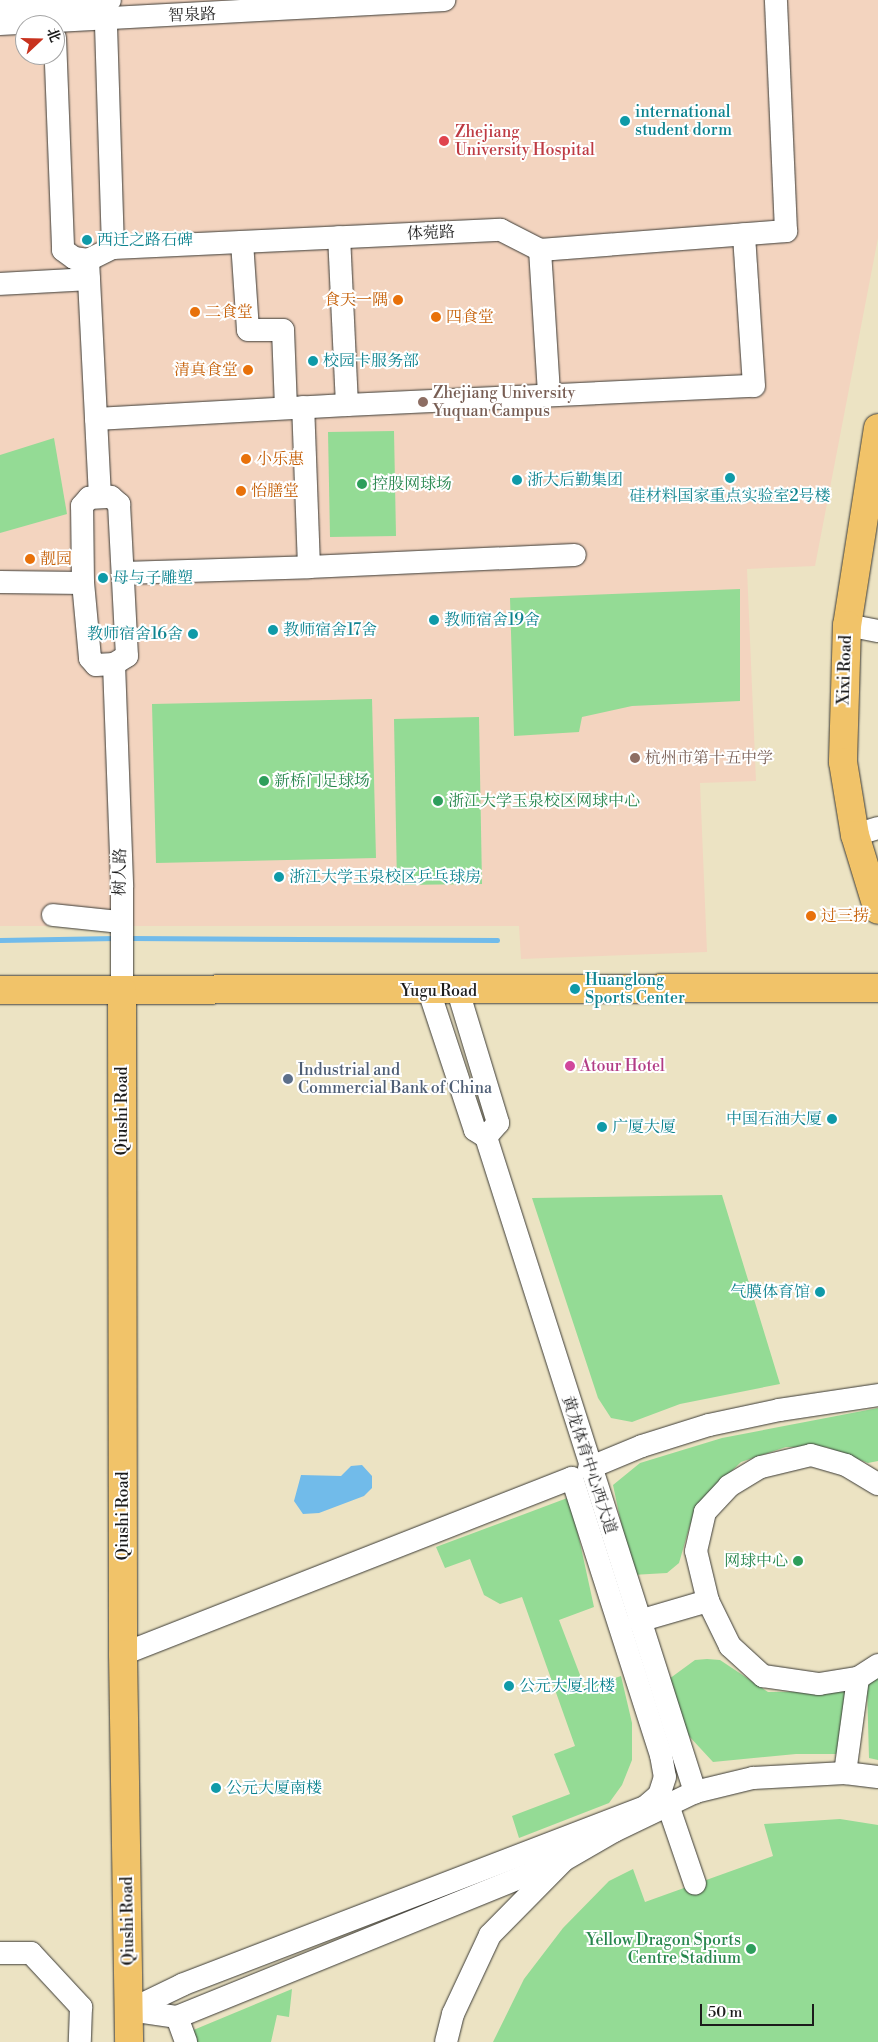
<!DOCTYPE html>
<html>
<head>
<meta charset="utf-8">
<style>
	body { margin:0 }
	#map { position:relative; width:878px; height:2042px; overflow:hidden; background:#ece3c3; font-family:"Libre Bodoni","Noto Serif SC",serif }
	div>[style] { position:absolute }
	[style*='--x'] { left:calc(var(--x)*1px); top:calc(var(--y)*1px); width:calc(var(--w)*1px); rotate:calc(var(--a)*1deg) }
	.built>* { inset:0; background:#f3d4bf }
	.green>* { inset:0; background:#94db95 }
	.water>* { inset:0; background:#71bbea }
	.stream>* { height:4.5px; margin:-2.25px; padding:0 2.25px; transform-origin:2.25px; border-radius:2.25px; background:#71bbea }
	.roads { filter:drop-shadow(0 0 1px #3b3a35) drop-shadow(0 0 1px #3b3a35) }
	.minor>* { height:22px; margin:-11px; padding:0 11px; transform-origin:11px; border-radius:11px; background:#fff }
	.major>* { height:28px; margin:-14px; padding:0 14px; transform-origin:14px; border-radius:14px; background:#f1c369 }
	.dots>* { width:14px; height:14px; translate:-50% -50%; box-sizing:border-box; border:2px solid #fff; border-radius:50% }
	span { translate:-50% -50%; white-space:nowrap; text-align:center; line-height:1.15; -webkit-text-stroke:4px #fff; paint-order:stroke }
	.street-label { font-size:16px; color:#1c1c1c }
	.culture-label { font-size:16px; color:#0d838f }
	.left { translate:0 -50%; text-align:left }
	.right { translate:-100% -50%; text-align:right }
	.health-label { font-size:16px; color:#be3a42 }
	.food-label { font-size:16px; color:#c56008 }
	.education-label { font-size:16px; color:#785e54 }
	.leisure-label { font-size:16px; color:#27864d }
	.hotel-label { font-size:16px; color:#b23c85 }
	.service-label { font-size:16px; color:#4e5e75 }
	.north { position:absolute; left:15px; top:15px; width:50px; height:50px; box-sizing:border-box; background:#fff; border:1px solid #a4a4a4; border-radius:50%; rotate:69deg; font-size:14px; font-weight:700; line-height:20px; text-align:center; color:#1c1c1c }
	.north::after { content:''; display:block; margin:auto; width:18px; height:22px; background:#c8321e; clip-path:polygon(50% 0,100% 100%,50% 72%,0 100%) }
	.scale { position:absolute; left:700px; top:2004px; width:114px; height:22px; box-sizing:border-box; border:2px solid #1c1c1c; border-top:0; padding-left:6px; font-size:15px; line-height:18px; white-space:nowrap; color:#1c1c1c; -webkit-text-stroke:4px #fff; paint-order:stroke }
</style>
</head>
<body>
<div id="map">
	<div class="built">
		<div style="clip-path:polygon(evenodd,0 0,878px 0,878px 238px,815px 566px,747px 569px,756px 781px,700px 783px,707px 952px,521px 959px,519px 926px,0 926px,0 0,25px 25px,55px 25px,55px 55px,25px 55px,25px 25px)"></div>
	</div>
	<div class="green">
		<div style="clip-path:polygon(394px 431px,396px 536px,330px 537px,328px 432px)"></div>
		<div style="clip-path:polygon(54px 438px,67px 514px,0 533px,0 455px)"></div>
		<div style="clip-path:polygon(740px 589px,740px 701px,632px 706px,582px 717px,579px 732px,514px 736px,510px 598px)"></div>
		<div style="clip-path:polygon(372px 699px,376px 858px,156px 863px,152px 704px)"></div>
		<div style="clip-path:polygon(479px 717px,482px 884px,397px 885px,394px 719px)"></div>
		<div style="clip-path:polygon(722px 1195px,780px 1384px,680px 1404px,632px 1422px,611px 1418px,598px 1398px,532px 1198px)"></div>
		<div style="clip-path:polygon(878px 1408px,878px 1461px,868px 1463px,826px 1447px,786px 1447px,741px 1462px,707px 1495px,690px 1525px,679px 1563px,667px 1573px,632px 1575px,613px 1485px,640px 1463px,722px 1438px)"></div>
		<div style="clip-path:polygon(570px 1497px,594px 1607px,559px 1620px,585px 1688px,621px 1676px,632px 1723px,632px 1760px,622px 1785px,609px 1803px,519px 1838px,512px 1816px,570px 1794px,554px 1754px,575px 1746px,522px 1597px,500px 1604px,484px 1595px,470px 1559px,445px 1568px,436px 1547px)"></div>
		<div style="clip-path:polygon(707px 1659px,720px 1660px,768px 1692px,846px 1691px,841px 1754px,796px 1754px,713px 1762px,688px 1735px,669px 1679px,695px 1660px)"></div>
		<div style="clip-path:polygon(878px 1676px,878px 1760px,869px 1758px,867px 1686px)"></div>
		<div style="clip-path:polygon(840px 1819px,878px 1825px,878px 2042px,493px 2042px,524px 1979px,563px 1928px,609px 1881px,633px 1869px,645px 1902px,773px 1856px,764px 1824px)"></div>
		<div style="clip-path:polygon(292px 1989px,289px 2017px,277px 2015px,271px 2042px,195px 2042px,191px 2031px)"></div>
	</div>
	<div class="water">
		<div style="clip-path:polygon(362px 1465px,372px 1476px,372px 1488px,364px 1496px,319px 1513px,303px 1514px,294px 1501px,301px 1475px,341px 1476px,351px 1466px)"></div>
	</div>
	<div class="stream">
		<div style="--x:129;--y:938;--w:368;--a:0.3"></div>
		<div style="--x:0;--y:940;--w:116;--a:-1"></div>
	</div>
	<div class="roads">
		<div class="minor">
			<div style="--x:0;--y:7;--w:110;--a:-3.6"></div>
			<div style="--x:0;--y:24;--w:445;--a:-3.1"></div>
			<div style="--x:55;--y:38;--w:212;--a:87.8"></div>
			<div style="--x:63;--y:250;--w:14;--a:36"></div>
			<div style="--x:74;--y:258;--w:14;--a:8"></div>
			<div style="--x:88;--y:260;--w:28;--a:-26"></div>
			<div style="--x:113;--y:248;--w:248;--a:-91.8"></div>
			<div style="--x:242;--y:242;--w:88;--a:86.1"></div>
			<div style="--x:248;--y:330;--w:35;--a:0"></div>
			<div style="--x:283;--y:330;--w:78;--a:87.8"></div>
			<div style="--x:113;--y:248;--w:388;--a:-2.7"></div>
			<div style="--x:501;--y:230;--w:44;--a:27.1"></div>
			<div style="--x:540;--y:250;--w:247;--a:-4.4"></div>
			<div style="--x:786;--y:231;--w:231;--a:-92.5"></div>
			<div style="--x:540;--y:250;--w:145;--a:86.4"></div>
			<div style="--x:88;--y:260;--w:237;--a:87.1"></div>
			<div style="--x:0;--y:284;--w:89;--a:-3.2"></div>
			<div style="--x:347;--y:405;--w:407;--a:-2.7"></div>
			<div style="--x:754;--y:386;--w:152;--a:-93.8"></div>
			<div style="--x:96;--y:419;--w:251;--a:-3.2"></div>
			<div style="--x:347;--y:405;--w:168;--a:-92.7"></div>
			<div style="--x:111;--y:497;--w:11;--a:41"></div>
			<div style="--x:119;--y:504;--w:152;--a:87"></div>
			<div style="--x:127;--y:656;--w:15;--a:148"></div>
			<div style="--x:114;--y:664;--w:18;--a:177"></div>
			<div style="--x:96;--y:665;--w:9;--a:-131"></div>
			<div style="--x:90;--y:658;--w:75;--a:-95.3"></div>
			<div style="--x:83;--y:583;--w:77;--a:-90.7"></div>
			<div style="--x:82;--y:506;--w:11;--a:-49"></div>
			<div style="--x:89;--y:498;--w:22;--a:-3"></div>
			<div style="--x:309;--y:567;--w:266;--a:-2.6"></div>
			<div style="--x:123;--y:573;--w:186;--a:-1.8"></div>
			<div style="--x:309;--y:567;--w:160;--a:-92.1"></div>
			<div style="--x:0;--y:582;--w:83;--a:0.7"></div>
			<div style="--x:847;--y:625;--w:32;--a:11"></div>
			<div style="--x:114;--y:664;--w:223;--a:87.9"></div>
			<div style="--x:122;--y:887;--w:103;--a:90"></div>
			<div style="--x:855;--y:835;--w:24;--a:-17"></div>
			<div style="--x:53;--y:915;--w:67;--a:6"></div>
			<div style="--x:429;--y:991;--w:146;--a:71.7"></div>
			<div style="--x:475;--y:1130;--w:13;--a:32"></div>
			<div style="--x:486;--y:1137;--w:688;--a:72.3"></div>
			<div style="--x:458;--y:991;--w:138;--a:73.1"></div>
			<div style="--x:498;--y:1123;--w:18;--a:131"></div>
			<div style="--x:589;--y:1468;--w:57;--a:-22.5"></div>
			<div style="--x:642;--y:1446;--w:70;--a:-17.4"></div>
			<div style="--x:709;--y:1425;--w:72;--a:-12.1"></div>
			<div style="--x:779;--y:1410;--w:100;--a:-8.6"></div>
			<div style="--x:708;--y:1601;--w:51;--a:-103.5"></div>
			<div style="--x:696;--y:1551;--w:40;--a:-77"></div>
			<div style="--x:705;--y:1512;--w:35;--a:-47"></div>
			<div style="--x:729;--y:1486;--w:37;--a:-31"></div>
			<div style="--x:761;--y:1467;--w:51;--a:-13.5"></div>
			<div style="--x:811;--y:1455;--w:36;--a:16"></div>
			<div style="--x:846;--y:1465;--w:37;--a:31"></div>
			<div style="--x:639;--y:1621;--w:72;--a:-16.2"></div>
			<div style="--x:708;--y:1601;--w:50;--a:63.9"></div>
			<div style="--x:730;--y:1646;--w:45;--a:42.3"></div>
			<div style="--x:763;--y:1676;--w:57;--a:8.1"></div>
			<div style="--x:819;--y:1684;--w:39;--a:-9"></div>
			<div style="--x:858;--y:1678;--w:24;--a:-33"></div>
			<div style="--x:123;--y:1654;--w:482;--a:-21.4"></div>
			<div style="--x:572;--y:1478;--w:291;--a:72.2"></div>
			<div style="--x:661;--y:1755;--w:22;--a:80"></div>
			<div style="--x:665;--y:1777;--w:19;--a:108"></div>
			<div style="--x:659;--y:1795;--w:18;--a:139"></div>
			<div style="--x:645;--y:1807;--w:496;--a:159"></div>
			<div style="--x:182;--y:1985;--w:58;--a:154.3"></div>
			<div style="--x:845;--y:1773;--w:96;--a:-82.2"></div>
			<div style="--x:668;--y:1805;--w:83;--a:71.1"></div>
			<div style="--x:0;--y:1953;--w:31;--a:0"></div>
			<div style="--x:31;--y:1953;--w:74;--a:47.2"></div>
			<div style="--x:81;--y:2007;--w:35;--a:92"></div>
			<div style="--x:130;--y:2010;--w:48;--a:8.5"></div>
			<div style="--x:177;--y:2017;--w:409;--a:-22.1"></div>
			<div style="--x:177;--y:2017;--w:27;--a:70"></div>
			<div style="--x:446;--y:2042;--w:29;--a:-76"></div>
			<div style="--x:453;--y:2014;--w:87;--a:-64.9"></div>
			<div style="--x:490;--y:1935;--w:105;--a:-45.4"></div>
			<div style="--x:564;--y:1860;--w:58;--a:-30.1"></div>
			<div style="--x:614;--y:1831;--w:90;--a:-25.7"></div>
			<div style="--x:695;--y:1792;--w:60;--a:-13.6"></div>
			<div style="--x:753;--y:1778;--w:92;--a:-3.1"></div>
			<div style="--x:845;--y:1773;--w:33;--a:7"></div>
		</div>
		<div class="major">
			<div style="--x:878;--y:428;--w:199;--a:98.9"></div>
			<div style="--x:847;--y:625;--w:137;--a:91.7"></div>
			<div style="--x:843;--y:762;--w:74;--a:80.7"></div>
			<div style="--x:855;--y:835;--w:78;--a:73"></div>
			<div style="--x:0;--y:990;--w:878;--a:-0.13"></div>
			<div style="--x:122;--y:990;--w:664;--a:89.91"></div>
			<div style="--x:123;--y:1654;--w:388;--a:89.1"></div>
		</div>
	</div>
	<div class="dots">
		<div style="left:625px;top:121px;background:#0f9aa8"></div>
		<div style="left:444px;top:141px;background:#e0444e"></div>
		<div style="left:87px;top:240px;background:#0f9aa8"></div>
		<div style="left:398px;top:300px;background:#e8710a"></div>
		<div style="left:195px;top:312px;background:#e8710a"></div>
		<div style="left:436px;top:317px;background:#e8710a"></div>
		<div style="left:313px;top:361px;background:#0f9aa8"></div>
		<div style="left:248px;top:370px;background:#e8710a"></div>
		<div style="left:423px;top:402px;background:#8d6e63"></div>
		<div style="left:246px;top:459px;background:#e8710a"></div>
		<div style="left:730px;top:478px;background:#0f9aa8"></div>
		<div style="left:517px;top:480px;background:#0f9aa8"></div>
		<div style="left:362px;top:484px;background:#2e9e5b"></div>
		<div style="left:241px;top:491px;background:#e8710a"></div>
		<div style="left:30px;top:559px;background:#e8710a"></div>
		<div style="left:103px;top:578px;background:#0f9aa8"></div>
		<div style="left:434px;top:620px;background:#0f9aa8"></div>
		<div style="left:273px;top:630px;background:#0f9aa8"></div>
		<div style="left:193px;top:634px;background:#0f9aa8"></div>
		<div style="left:635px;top:758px;background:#8d6e63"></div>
		<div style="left:264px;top:781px;background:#2e9e5b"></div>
		<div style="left:438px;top:801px;background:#2e9e5b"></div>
		<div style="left:279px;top:877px;background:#0f9aa8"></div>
		<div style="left:811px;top:916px;background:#e8710a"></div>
		<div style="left:575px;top:989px;background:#0f9aa8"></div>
		<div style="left:570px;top:1066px;background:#d1479c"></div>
		<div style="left:288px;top:1079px;background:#5c6f8a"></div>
		<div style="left:832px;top:1119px;background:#0f9aa8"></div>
		<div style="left:602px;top:1127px;background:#0f9aa8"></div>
		<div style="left:820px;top:1292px;background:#0f9aa8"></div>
		<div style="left:798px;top:1561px;background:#2e9e5b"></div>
		<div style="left:509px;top:1686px;background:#0f9aa8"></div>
		<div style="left:216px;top:1788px;background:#0f9aa8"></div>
		<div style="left:751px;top:1949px;background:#2e9e5b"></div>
	</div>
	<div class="street-label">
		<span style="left:192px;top:15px;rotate:-2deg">智泉路</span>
		<span style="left:431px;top:233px;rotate:-3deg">体菀路</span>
		<span style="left:845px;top:670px;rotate:-88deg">Xixi Road</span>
		<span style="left:120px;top:872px;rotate:-89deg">树人路</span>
		<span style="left:439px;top:991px">Yugu Road</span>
		<span style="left:122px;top:1111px;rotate:-90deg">Qiushi Road</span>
		<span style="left:589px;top:1465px;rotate:72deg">黄龙体育中心西大道</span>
		<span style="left:123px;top:1516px;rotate:-90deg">Qiushi Road</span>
		<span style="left:128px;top:1921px;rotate:-91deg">Qiushi Road</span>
	</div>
	<div class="culture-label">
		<span class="left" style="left:635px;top:121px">international<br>student dorm</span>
		<span class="left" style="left:97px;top:240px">西迁之路石碑</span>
		<span class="left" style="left:323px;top:361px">校园卡服务部</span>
		<span class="left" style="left:527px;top:480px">浙大后勤集团</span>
		<span style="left:730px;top:496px">硅材料国家重点实验室2号楼</span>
		<span class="left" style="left:113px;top:578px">母与子雕塑</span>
		<span class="left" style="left:444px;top:620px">教师宿舍19舍</span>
		<span class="left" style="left:283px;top:630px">教师宿舍17舍</span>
		<span class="right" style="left:183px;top:634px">教师宿舍16舍</span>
		<span class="left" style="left:289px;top:877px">浙江大学玉泉校区乒乓球房</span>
		<span class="left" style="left:585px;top:989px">Huanglong<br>Sports Center</span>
		<span class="right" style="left:822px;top:1119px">中国石油大厦</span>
		<span class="left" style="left:612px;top:1127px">广厦大厦</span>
		<span class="right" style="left:810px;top:1292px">气膜体育馆</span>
		<span class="left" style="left:519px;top:1686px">公元大厦北楼</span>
		<span class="left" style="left:226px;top:1788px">公元大厦南楼</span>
	</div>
	<div class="health-label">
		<span class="left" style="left:455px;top:141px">Zhejiang<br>University Hospital</span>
	</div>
	<div class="food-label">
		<span class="right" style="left:388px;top:300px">食天一隅</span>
		<span class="left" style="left:205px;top:312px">二食堂</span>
		<span class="left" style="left:446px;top:317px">四食堂</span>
		<span class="right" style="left:238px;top:370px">清真食堂</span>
		<span class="left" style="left:256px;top:459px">小乐惠</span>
		<span class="left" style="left:251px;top:491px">怡膳堂</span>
		<span class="left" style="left:40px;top:559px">靓园</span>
		<span class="left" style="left:821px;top:916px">过三捞</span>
	</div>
	<div class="education-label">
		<span class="left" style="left:433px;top:402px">Zhejiang University<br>Yuquan Campus</span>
		<span class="left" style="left:645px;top:758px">杭州市第十五中学</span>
	</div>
	<div class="leisure-label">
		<span class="left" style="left:372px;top:484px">控股网球场</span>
		<span class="left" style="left:274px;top:781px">新桥门足球场</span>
		<span class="left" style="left:448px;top:801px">浙江大学玉泉校区网球中心</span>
		<span class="right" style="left:788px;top:1561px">网球中心</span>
		<span class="right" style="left:741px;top:1949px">Yellow Dragon Sports<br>Centre Stadium</span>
	</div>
	<div class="hotel-label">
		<span class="left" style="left:580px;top:1066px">Atour Hotel</span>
	</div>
	<div class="service-label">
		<span class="left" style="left:298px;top:1079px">Industrial and<br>Commercial Bank of China</span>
	</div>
	<div class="north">北</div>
	<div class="scale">50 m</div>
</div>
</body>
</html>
